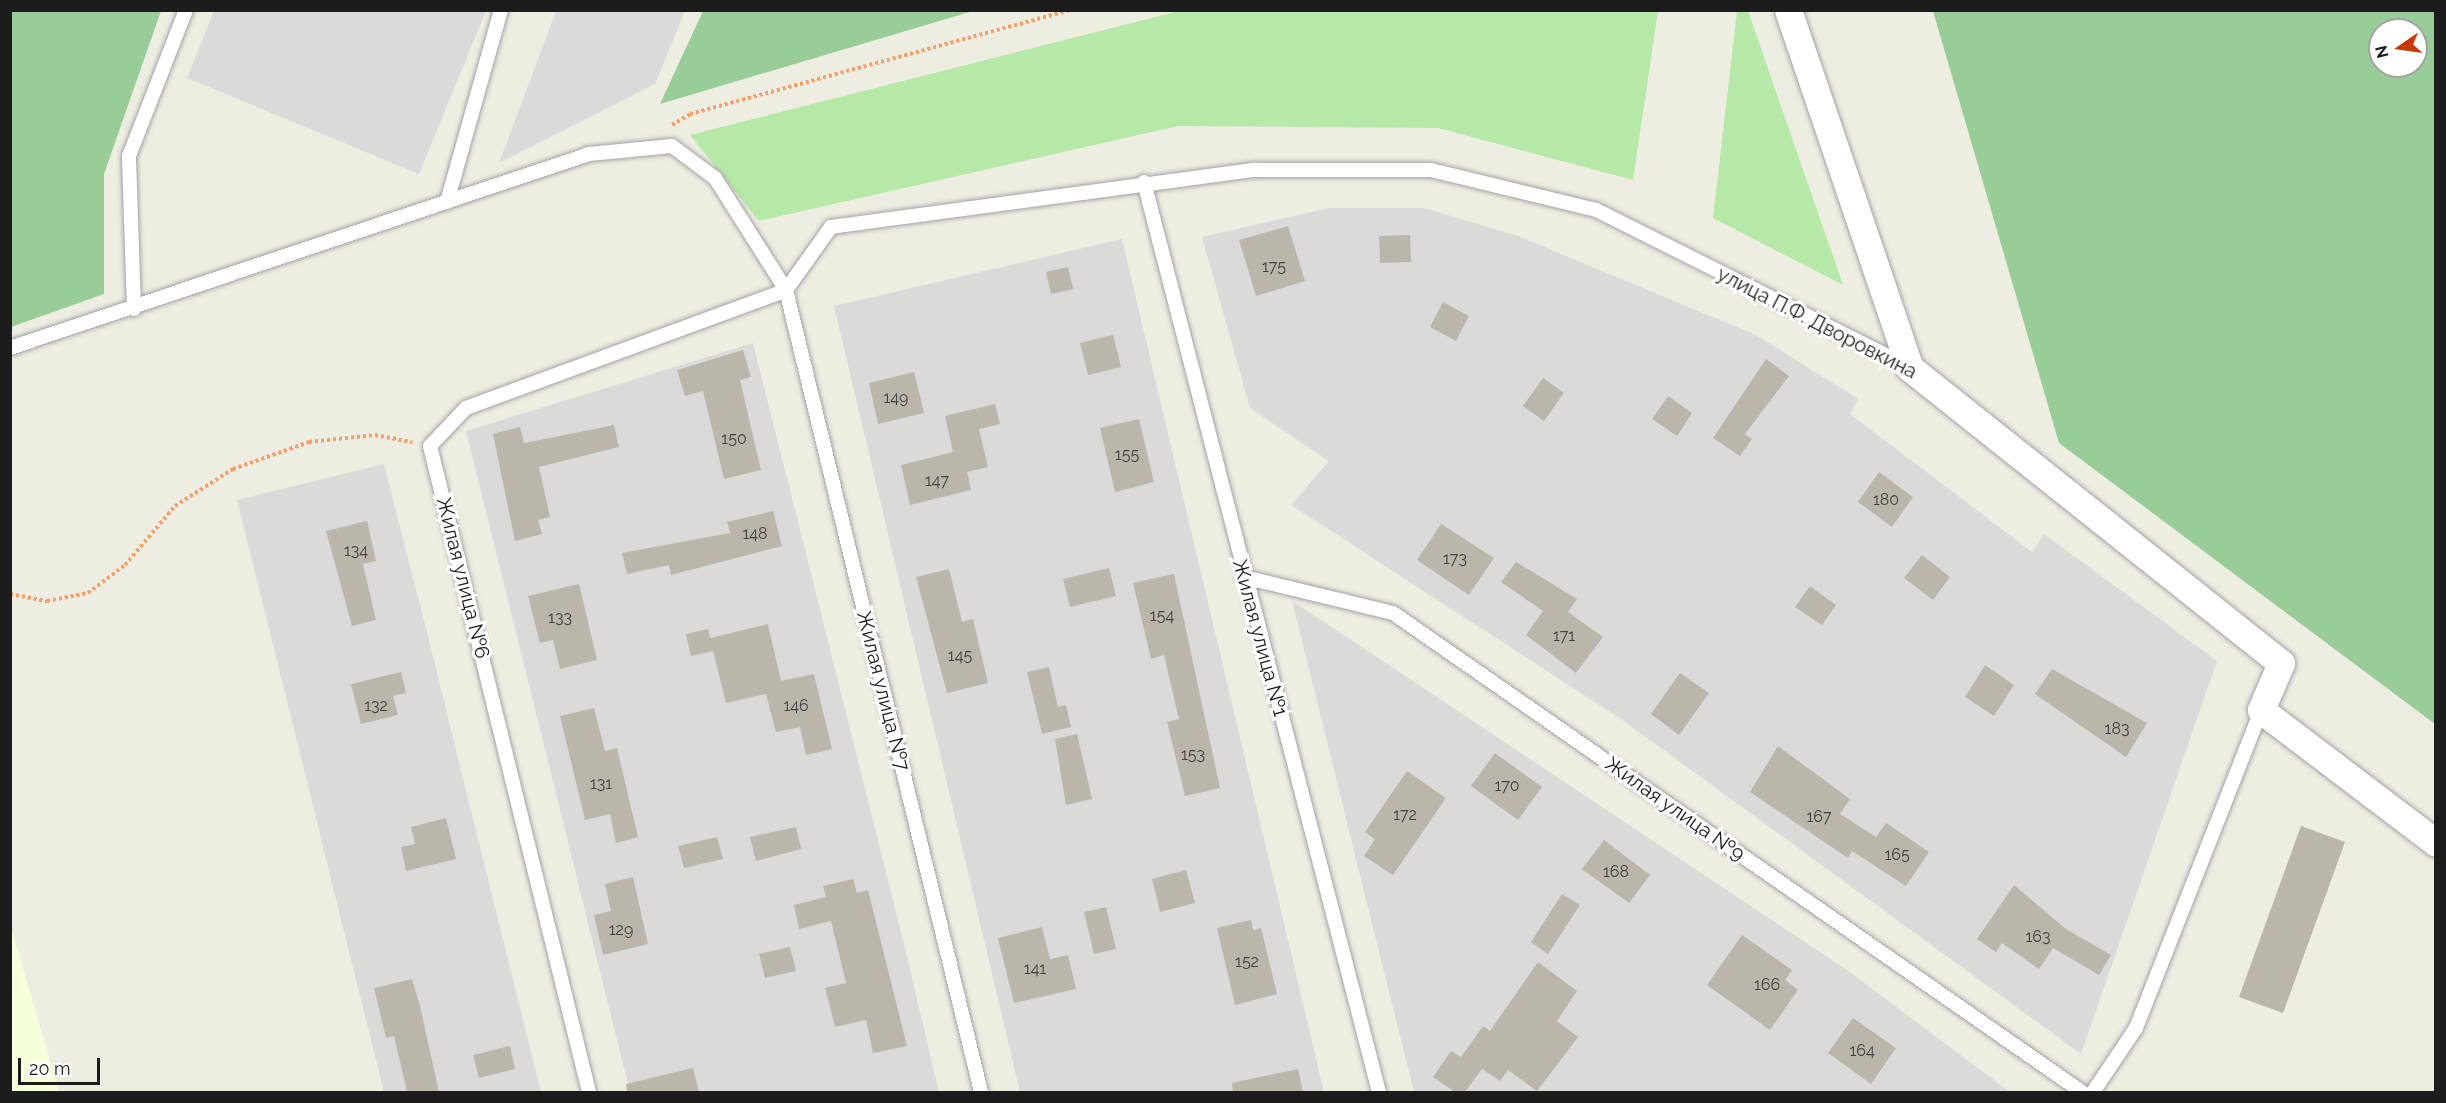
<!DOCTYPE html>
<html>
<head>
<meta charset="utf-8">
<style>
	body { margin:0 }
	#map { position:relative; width:2446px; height:1103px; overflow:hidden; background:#eeede2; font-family:Raleway,sans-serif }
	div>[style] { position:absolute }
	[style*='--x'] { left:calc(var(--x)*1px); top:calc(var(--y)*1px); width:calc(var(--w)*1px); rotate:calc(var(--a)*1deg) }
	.residential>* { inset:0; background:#dbdad9 }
	.education>* { inset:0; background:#f5ffda }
	.grass>* { inset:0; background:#b6e9a7 }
	.forest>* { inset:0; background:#98cd97 }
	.building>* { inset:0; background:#bab6ac }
	.path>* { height:4px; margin-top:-2px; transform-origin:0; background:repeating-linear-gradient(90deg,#f99e68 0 3px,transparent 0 6px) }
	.roads { filter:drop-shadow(0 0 2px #a3a3a3) drop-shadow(0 0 2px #a3a3a3) }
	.lane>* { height:14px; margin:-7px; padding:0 7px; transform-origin:7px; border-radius:7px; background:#fff }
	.street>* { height:27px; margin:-13.5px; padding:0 13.5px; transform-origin:13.5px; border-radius:13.5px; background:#fff }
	span { translate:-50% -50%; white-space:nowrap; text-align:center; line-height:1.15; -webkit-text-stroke:6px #fff; paint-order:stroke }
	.number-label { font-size:16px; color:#444240 }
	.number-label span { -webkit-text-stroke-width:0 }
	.street-label { font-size:20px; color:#1c1c1c }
	.frame { position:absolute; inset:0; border:12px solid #1c1c1c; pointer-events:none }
	.north { position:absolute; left:2368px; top:18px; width:60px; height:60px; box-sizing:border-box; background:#fff; border:2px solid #a4a4a4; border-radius:50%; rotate:257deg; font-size:16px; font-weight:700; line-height:24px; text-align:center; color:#1c1c1c }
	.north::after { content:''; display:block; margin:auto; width:21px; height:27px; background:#c93600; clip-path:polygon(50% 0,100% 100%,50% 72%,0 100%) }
	.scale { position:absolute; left:18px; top:1058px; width:82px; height:27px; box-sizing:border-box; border:3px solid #1c1c1c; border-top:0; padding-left:8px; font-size:18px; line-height:21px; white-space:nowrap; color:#1c1c1c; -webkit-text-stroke:4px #fff; paint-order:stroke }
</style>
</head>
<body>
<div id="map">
	<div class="residential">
		<div style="clip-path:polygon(214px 11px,215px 10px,486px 11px,419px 174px,187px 78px)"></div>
		<div style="clip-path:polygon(556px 11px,685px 11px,655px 84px,499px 163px)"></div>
		<div style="clip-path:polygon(1329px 208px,1424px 208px,1518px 236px,1756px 335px,1858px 399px,1850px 414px,2032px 552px,2044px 534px,2217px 661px,2081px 1054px,1621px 719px,1291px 505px,1329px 461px,1250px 408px,1202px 237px)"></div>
		<div style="clip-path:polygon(1122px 239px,1157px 387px,1324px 1092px,1020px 1092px,834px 306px)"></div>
		<div style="clip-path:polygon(753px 343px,905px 948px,939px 1092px,630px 1092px,466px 431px)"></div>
		<div style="clip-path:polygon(384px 464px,425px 625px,541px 1092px,384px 1092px,237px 500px)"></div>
		<div style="clip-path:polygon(1292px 601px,1847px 970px,2010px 1092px,1414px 1092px)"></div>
	</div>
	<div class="education">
		<div style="clip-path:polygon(10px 927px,11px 927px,59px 1092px,11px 1092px)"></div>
	</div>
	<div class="grass">
		<div style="clip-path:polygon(1179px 11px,1658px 11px,1633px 180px,1438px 128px,1178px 126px,759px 221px,690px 135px)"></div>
		<div style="clip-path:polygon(1737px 11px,1748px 11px,1843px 285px,1713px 218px)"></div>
	</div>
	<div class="forest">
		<div style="clip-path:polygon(10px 11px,161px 11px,104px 174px,104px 294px,11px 327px)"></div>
		<div style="clip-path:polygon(703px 11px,703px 10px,973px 11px,660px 104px)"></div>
		<div style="clip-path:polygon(evenodd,1933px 11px,2435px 11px,2435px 724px,2059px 443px,1933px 11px,2380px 30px,2416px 30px,2416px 66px,2380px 66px,2380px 30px)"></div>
	</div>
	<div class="building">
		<div style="clip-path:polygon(1288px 226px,1305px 281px,1256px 296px,1239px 240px)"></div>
		<div style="clip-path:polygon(1410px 235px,1411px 262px,1380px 263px,1379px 236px)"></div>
		<div style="clip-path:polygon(1068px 267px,1073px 289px,1051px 294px,1046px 272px)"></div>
		<div style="clip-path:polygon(1443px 302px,1469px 316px,1456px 341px,1430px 327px)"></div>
		<div style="clip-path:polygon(1113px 335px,1121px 367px,1088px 375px,1080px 343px)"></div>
		<div style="clip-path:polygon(743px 350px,751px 377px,740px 380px,761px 470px,724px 479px,703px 391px,685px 396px,677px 370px)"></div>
		<div style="clip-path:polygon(1766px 359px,1789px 376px,1745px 434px,1752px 439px,1740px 456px,1713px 438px)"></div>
		<div style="clip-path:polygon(914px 372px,924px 413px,878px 424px,869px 383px)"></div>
		<div style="clip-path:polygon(1543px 378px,1564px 393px,1544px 421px,1523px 406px)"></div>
		<div style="clip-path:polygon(1668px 396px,1692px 413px,1677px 436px,1652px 419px)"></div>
		<div style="clip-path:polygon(995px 404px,1000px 424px,979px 429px,988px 467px,967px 472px,971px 490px,910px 505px,901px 465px,953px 452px,945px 416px)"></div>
		<div style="clip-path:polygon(1139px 419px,1154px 482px,1115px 492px,1100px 428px)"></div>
		<div style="clip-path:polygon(614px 425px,619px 447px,539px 467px,550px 517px,538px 520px,542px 534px,515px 541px,493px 434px,520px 427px,524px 443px)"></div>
		<div style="clip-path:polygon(1879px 472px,1913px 497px,1892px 527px,1858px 502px)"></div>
		<div style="clip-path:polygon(773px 511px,782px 546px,671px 575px,669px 565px,627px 574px,622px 553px,730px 533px,727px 522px)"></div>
		<div style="clip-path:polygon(367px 521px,376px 561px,363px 564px,376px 620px,352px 626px,326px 531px)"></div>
		<div style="clip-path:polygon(1441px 524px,1494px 558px,1469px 595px,1417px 560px)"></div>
		<div style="clip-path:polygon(1922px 555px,1950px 577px,1933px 600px,1904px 578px)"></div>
		<div style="clip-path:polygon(1516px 562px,1577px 599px,1568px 612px,1603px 637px,1576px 673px,1526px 635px,1543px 611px,1501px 582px)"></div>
		<div style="clip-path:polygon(1109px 568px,1116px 596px,1070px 607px,1063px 579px)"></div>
		<div style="clip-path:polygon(949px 569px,962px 622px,973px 619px,988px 683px,947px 693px,916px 577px)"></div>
		<div style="clip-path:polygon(1174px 574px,1220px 788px,1185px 796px,1167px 722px,1179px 719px,1164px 655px,1151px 659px,1133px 583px)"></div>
		<div style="clip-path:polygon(579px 584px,597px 660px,560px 669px,553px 640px,540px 643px,528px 596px)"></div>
		<div style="clip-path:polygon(1810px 586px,1836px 605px,1822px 625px,1795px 607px)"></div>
		<div style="clip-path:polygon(768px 624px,781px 681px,814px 674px,832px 749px,806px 755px,800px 727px,776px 732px,766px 694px,726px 703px,713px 651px,691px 656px,686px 634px,708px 629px,710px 638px)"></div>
		<div style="clip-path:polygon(1985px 665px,2014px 685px,1994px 716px,1965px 697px)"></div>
		<div style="clip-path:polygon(1049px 667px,1058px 707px,1066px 705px,1071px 727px,1042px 734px,1027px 672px)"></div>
		<div style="clip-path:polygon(2052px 669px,2147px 723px,2126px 757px,2035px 694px)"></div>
		<div style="clip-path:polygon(401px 672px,406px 693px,393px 696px,398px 715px,361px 724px,351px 684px)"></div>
		<div style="clip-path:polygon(1680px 673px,1709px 693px,1679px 735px,1651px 714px)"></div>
		<div style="clip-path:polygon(594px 708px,605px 751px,617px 748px,638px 837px,616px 843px,610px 814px,585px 820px,560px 716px)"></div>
		<div style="clip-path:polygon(1077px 734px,1092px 799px,1066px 805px,1055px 739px)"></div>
		<div style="clip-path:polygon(1778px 746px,1850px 799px,1840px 814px,1876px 837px,1886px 823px,1929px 852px,1906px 886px,1852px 851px,1848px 858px,1750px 792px)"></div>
		<div style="clip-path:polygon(1495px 753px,1542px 787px,1518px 820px,1471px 786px)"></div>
		<div style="clip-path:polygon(1407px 771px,1446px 798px,1393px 875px,1364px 856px,1375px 839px,1365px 832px)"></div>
		<div style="clip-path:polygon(446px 818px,456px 859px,406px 871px,401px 847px,415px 844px,411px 827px)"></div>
		<div style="clip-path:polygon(2301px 826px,2345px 842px,2283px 1013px,2239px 997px)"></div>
		<div style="clip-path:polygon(796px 827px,801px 849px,756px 861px,750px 837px)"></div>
		<div style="clip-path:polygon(717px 837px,723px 859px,684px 868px,678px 846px)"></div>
		<div style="clip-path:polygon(1604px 840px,1650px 875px,1629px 903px,1582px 869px)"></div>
		<div style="clip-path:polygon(1186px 870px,1195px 903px,1160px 912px,1152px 879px)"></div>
		<div style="clip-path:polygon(633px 877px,648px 944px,603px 955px,594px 915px,611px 911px,605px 884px)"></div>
		<div style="clip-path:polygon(853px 879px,857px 893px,868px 890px,907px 1046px,873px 1053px,866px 1020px,835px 1027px,825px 988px,846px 983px,831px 921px,799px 929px,794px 905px,826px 897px,823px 886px)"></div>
		<div style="clip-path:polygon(2014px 885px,2066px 929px,2111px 955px,2099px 975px,2053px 948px,2039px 969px,2002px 943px,1996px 952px,1977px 939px)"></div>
		<div style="clip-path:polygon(1562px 894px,1580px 905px,1548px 954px,1531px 942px)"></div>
		<div style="clip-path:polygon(1106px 907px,1116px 949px,1094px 954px,1084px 912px)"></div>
		<div style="clip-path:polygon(1251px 920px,1253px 930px,1261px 928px,1277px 994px,1235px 1005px,1217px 928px)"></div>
		<div style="clip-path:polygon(1042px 927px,1050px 959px,1068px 955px,1076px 989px,1014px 1003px,998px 938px)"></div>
		<div style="clip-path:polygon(1742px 935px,1792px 970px,1785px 980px,1798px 990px,1770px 1030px,1707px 985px)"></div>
		<div style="clip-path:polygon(790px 947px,796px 971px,765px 978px,759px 954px)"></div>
		<div style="clip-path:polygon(1538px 962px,1577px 991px,1557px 1021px,1578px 1037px,1537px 1091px,1508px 1070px,1500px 1081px,1482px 1069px,1465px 1092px,1455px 1092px,1433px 1077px,1451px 1051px,1461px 1057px,1483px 1026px,1490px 1031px)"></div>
		<div style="clip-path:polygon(412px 979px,420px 1006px,439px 1092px,407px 1092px,394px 1036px,386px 1038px,374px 988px)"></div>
		<div style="clip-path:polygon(1853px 1018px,1896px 1048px,1871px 1084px,1828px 1053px)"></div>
		<div style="clip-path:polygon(510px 1046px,515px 1069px,479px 1078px,473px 1055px)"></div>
		<div style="clip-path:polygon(693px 1068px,699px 1092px,627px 1092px,626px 1084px)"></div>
		<div style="clip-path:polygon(1298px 1069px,1303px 1092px,1233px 1092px,1232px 1083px)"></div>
	</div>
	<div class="path">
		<div style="--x:672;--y:125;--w:21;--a:-31"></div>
		<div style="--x:690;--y:114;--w:393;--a:-15.3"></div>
		<div style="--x:10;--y:594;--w:38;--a:11"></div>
		<div style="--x:47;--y:601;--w:42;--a:-11"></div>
		<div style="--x:88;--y:593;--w:46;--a:-37.1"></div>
		<div style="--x:125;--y:565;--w:77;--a:-49.7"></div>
		<div style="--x:175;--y:506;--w:69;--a:-32.5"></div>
		<div style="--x:233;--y:469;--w:81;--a:-19.6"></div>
		<div style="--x:309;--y:442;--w:66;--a:-6.1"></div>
		<div style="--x:375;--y:435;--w:38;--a:11"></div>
	</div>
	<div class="roads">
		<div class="lane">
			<div style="--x:1144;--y:182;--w:940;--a:75.52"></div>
			<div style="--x:447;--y:202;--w:199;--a:-74.3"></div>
			<div style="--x:786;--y:290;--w:77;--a:-54.5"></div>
			<div style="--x:831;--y:227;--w:428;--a:-7.7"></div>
			<div style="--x:1255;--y:170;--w:176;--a:0"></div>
			<div style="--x:1431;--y:170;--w:170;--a:13.6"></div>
			<div style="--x:1596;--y:210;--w:350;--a:26.6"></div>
			<div style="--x:134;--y:309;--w:153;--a:-91.9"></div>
			<div style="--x:129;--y:156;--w:157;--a:-68.7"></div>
			<div style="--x:10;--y:348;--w:611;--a:-18.52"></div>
			<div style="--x:589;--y:154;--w:83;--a:-5.5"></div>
			<div style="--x:672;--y:146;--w:54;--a:36.7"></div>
			<div style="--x:715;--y:178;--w:133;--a:57.6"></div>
			<div style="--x:786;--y:290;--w:825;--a:76.33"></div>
			<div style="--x:1244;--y:577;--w:153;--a:13.6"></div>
			<div style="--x:1393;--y:613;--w:839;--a:34.81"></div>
			<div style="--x:589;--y:1092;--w:665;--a:-103.83"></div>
			<div style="--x:430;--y:446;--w:52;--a:-46.5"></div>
			<div style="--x:466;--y:408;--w:341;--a:-20.2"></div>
			<div style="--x:2093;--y:1092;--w:77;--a:-56.1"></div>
			<div style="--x:2136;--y:1028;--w:342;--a:-68.5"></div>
		</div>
		<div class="street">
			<div style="--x:1788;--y:10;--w:378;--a:71.2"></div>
			<div style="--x:1910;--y:368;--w:474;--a:38.5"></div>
			<div style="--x:2281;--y:663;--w:51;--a:113.1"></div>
			<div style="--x:2261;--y:710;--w:220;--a:37.2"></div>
		</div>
	</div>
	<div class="number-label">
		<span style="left:1274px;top:267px">175</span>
		<span style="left:896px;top:398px">149</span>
		<span style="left:734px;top:439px">150</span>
		<span style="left:1127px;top:455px">155</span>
		<span style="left:937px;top:481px">147</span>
		<span style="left:1886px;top:500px">180</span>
		<span style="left:755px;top:534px">148</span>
		<span style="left:356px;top:551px">134</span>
		<span style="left:1455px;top:559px">173</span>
		<span style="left:1162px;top:616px">154</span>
		<span style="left:560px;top:618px">133</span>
		<span style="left:1564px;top:636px">171</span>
		<span style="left:960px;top:656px">145</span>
		<span style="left:376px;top:706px">132</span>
		<span style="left:796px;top:706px">146</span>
		<span style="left:2117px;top:729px">183</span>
		<span style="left:1193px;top:755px">153</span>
		<span style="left:601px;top:784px">131</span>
		<span style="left:1507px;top:786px">170</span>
		<span style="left:1405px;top:815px">172</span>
		<span style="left:1819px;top:817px">167</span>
		<span style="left:1897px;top:855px">165</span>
		<span style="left:1616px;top:872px">168</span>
		<span style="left:621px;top:930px">129</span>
		<span style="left:2038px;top:937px">163</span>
		<span style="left:1247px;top:962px">152</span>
		<span style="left:1035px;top:969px">141</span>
		<span style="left:1767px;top:985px">166</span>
		<span style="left:1862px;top:1051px">164</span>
	</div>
	<div class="street-label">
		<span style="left:1817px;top:323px;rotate:27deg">улица П.Ф. Дворовкина</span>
		<span style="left:463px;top:578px;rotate:76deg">Жилая улица №6</span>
		<span style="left:1260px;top:638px;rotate:75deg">Жилая улица №1</span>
		<span style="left:883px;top:691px;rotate:76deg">Жилая улица №7</span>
		<span style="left:1675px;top:809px;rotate:35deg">Жилая улица №9</span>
	</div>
	<div class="frame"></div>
	<div class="north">N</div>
	<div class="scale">20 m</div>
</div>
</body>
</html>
